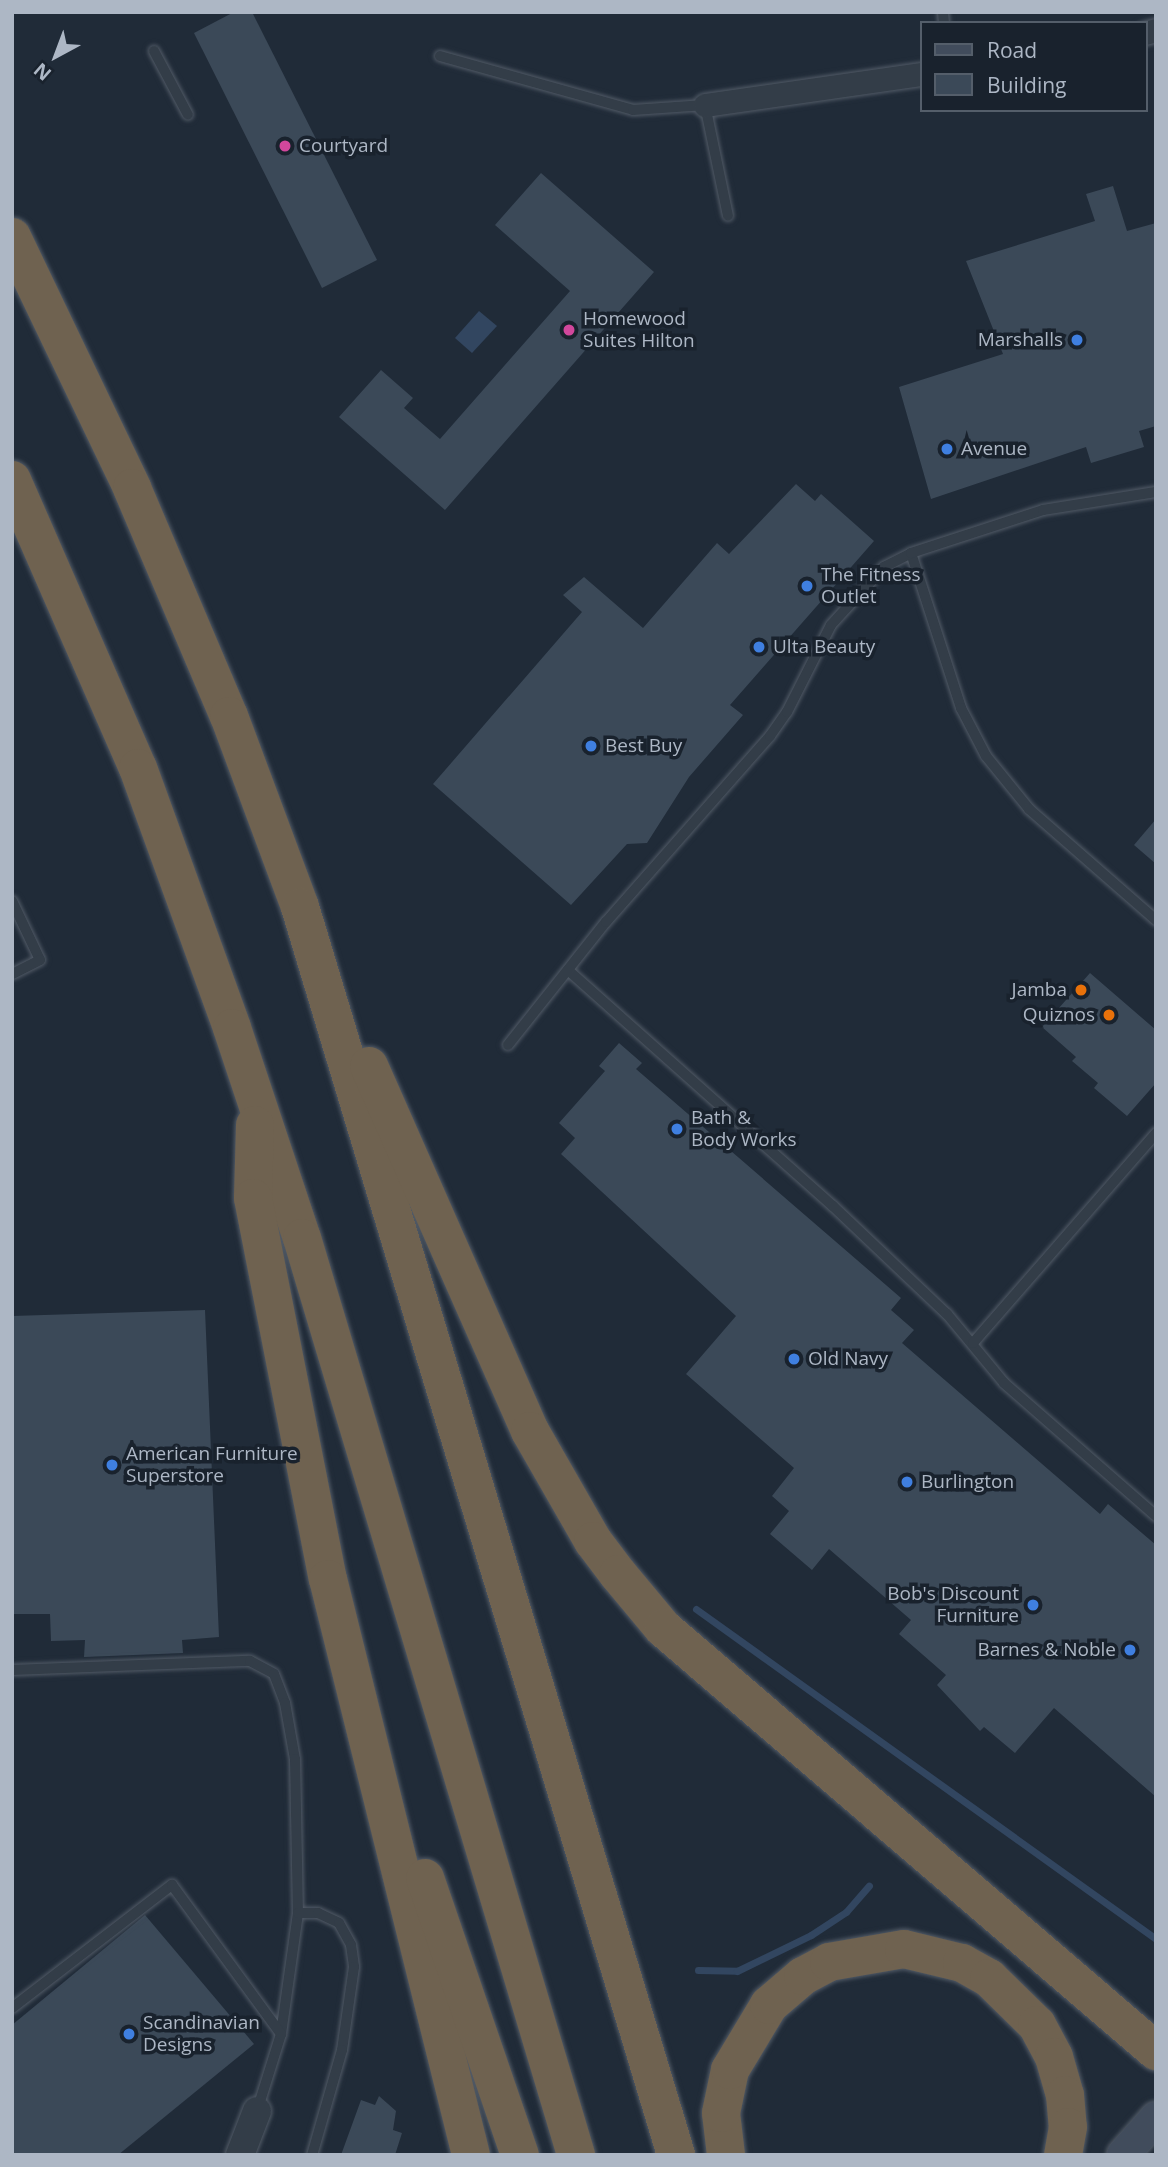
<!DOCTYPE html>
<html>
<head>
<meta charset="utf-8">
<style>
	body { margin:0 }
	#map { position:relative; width:1168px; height:2167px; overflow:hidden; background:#202b38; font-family:"Open Sans",sans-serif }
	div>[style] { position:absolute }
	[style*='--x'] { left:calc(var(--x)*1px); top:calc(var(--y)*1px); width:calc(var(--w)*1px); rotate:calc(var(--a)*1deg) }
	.water>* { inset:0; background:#324660 }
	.stream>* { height:7px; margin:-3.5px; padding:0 3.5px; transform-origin:3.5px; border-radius:3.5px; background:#324660 }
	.building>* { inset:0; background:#3b4958 }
	.roads { filter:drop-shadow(0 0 2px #515a66) drop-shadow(0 0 2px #515a66) }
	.service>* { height:10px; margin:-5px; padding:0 5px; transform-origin:5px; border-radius:5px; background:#333d48 }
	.minor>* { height:23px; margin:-11.5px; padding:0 11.5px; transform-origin:11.5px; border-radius:11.5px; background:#333d48 }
	.tertiary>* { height:28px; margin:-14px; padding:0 14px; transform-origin:14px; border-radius:14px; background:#333d48 }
	.secondary>* { height:32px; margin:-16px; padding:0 16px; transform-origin:16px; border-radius:16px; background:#414c5c }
	.motorway>* { height:38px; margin:-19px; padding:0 19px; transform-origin:19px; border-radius:19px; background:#6f6250 }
	.dots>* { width:19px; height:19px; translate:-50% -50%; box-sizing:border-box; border:4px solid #19222d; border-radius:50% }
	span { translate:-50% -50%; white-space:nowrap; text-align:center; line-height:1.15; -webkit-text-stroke:7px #19222d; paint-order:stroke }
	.poi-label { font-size:19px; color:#adb7c5 }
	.left { translate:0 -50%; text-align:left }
	.right { translate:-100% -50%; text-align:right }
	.frame { position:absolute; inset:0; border:14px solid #adb7c5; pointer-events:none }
	.legend { position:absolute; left:920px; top:21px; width:228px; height:91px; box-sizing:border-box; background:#19222d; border:2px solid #545e6a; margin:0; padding:9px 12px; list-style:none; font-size:21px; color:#adb7c5 }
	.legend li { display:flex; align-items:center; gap:14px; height:35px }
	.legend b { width:35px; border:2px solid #545e6a }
	.north { position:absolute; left:21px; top:21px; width:70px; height:70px; -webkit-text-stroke:5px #19222d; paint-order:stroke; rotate:221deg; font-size:19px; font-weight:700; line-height:28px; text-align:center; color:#adb7c5 }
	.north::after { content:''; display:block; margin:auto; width:24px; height:32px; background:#adb7c5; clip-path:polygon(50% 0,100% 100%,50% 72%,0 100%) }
</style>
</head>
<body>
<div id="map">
	<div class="water">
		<div style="clip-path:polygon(479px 311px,497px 326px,472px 353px,455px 338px)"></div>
	</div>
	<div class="stream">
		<div style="--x:696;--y:1609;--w:566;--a:35.66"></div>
		<div style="--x:698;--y:1970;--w:39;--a:1"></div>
		<div style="--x:737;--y:1971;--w:82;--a:-25.9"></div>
		<div style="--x:811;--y:1935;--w:42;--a:-33.3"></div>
		<div style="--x:846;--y:1912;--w:35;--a:-49"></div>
	</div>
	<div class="building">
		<div style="clip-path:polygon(234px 12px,252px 12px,377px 260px,322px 288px,194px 33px)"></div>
		<div style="clip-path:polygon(541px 173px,654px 272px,445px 510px,339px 417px,381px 370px,413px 398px,404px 408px,440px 439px,570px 291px,495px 225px)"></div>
		<div style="clip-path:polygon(1113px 186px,1127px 231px,1156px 223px,1156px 426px,1139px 431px,1144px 447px,1091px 463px,1086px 447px,931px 499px,899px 387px,1003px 354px,966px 261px,1095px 221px,1086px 194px)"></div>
		<div style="clip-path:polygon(796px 484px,815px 501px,821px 494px,874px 541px,730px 705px,743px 715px,689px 777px,647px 843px,627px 844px,571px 905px,433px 784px,582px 612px,563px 595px,584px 577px,643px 628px,717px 543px,729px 554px)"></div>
		<div style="clip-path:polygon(1156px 819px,1156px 864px,1134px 845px)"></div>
		<div style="clip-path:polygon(1090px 973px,1156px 1030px,1156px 1083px,1127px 1116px,1094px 1088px,1098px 1083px,1072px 1061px,1076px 1057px,1042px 1027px)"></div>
		<div style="clip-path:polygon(619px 1043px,642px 1063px,636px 1069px,901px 1298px,891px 1310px,914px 1330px,902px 1343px,1100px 1514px,1108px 1504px,1156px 1545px,1156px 1797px,1054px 1708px,1015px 1753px,984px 1727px,980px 1731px,937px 1685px,946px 1675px,899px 1634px,911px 1620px,829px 1549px,812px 1570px,770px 1534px,789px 1511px,772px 1496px,794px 1468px,686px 1374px,736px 1316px,561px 1154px,575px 1138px,559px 1123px,605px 1071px,599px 1066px)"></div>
		<div style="clip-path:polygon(205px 1310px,219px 1637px,182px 1640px,183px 1653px,84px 1657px,85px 1640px,51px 1641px,50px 1614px,12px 1614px,12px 1316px)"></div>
		<div style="clip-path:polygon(145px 1915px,254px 2044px,118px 2155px,12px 2155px,12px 2025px)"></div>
		<div style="clip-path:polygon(379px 2096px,396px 2111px,393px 2130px,402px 2133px,395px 2155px,341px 2155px,361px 2100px,375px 2105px)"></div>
	</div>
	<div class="roads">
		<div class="service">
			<div style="--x:943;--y:12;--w:11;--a:85"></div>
			<div style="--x:154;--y:51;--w:72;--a:62"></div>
			<div style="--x:440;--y:56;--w:200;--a:15.6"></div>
			<div style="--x:633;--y:110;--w:72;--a:-4"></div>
			<div style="--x:705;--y:105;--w:113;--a:78.3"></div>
			<div style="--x:911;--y:553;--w:163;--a:72.1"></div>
			<div style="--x:961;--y:708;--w:54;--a:62.5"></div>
			<div style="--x:986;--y:756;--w:68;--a:50.9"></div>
			<div style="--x:1029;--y:809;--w:169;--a:41.2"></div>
			<div style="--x:12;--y:901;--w:65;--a:64.6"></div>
			<div style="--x:40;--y:960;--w:31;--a:153"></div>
			<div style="--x:568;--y:970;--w:355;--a:41.7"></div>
			<div style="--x:833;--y:1206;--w:157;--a:43.5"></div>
			<div style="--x:947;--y:1314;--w:89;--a:50.4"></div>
			<div style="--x:1004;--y:1383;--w:202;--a:41.2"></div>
			<div style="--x:508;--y:1045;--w:157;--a:-51.5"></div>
			<div style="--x:606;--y:922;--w:248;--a:-48.6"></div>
			<div style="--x:770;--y:736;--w:29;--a:-55"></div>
			<div style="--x:787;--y:712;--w:97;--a:-63.2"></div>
			<div style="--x:831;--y:625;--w:79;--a:-47.6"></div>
			<div style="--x:884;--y:567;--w:30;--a:-27"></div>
			<div style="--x:911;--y:553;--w:139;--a:-18"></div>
			<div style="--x:1043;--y:510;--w:114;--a:-9.1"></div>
			<div style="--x:973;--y:1343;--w:279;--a:-48.9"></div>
			<div style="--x:12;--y:1670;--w:238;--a:-2.2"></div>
			<div style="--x:250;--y:1661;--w:27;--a:28"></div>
			<div style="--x:274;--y:1674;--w:31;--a:69"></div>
			<div style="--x:285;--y:1703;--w:57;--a:79.9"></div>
			<div style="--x:295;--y:1759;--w:154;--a:88.9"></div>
			<div style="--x:298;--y:1913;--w:122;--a:98"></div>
			<div style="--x:281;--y:2034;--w:81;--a:107.3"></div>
			<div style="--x:298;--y:1913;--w:20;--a:0"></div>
			<div style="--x:318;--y:1913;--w:23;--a:25"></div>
			<div style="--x:339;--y:1923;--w:25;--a:61"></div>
			<div style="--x:351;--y:1945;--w:22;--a:82"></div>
			<div style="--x:354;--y:1967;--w:84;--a:98.2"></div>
			<div style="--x:342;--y:2050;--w:109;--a:105.9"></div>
			<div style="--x:12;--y:2008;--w:202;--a:-37.6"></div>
			<div style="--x:172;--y:1885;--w:185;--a:53.8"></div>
		</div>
		<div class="minor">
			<div style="--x:1145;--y:33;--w:11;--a:-15"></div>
			<div style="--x:705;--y:105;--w:218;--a:-8.2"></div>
		</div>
		<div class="tertiary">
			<div style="--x:240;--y:2155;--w:47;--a:-68.9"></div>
		</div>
		<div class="secondary">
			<div style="--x:1123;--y:2155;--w:50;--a:-48.3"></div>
		</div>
		<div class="motorway">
			<div style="--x:12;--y:237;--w:278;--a:64.4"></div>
			<div style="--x:132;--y:488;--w:248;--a:67"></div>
			<div style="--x:229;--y:716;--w:204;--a:69.6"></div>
			<div style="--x:300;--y:907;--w:1303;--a:73.23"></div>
			<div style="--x:12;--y:480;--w:314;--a:66.4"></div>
			<div style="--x:138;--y:768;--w:276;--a:70.1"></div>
			<div style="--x:232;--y:1028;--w:221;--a:71.6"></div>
			<div style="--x:302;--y:1238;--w:957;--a:73.36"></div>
			<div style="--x:369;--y:1066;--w:399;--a:66.2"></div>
			<div style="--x:530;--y:1431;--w:127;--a:60.2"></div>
			<div style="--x:593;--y:1541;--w:41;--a:52.9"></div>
			<div style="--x:618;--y:1574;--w:70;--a:50.2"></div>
			<div style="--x:663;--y:1628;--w:650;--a:40.63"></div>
			<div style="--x:255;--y:1125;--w:73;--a:91.6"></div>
			<div style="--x:253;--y:1198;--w:388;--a:78.9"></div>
			<div style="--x:328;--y:1579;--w:593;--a:76.06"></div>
			<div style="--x:425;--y:1878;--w:293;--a:71.1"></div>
			<div style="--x:726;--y:2155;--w:42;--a:-96.8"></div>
			<div style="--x:721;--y:2113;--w:44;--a:-78.2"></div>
			<div style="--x:730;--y:2070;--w:76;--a:-59"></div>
			<div style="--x:769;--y:2005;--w:45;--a:-40.5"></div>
			<div style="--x:803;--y:1976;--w:30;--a:-28"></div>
			<div style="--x:829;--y:1962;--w:76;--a:-9.8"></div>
			<div style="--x:904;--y:1949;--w:60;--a:13.6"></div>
			<div style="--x:962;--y:1963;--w:31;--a:29"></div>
			<div style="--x:989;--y:1978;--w:67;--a:44.4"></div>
			<div style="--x:1037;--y:2025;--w:36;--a:62"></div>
			<div style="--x:1054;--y:2057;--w:40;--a:74"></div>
			<div style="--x:1065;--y:2095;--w:32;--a:85"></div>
			<div style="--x:1068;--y:2127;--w:28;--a:100"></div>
		</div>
	</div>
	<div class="dots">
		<div style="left:285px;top:146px;background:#d1479c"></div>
		<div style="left:569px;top:330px;background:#d1479c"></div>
		<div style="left:1077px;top:340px;background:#3f7fe0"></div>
		<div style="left:947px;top:449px;background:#3f7fe0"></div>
		<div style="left:807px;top:586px;background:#3f7fe0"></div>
		<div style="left:759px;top:647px;background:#3f7fe0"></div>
		<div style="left:591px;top:746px;background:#3f7fe0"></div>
		<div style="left:1081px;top:990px;background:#e8710a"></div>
		<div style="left:1109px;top:1015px;background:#e8710a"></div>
		<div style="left:677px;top:1129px;background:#3f7fe0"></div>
		<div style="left:794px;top:1359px;background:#3f7fe0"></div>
		<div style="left:112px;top:1465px;background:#3f7fe0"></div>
		<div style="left:907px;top:1482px;background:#3f7fe0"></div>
		<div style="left:1033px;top:1605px;background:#3f7fe0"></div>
		<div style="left:1130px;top:1650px;background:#3f7fe0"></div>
		<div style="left:129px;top:2034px;background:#3f7fe0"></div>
	</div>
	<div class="poi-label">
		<span class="left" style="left:299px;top:146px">Courtyard</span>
		<span class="left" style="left:583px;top:330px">Homewood<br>Suites Hilton</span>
		<span class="right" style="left:1063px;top:340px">Marshalls</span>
		<span class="left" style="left:961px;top:449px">Avenue</span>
		<span class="left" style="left:821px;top:586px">The Fitness<br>Outlet</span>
		<span class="left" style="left:773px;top:647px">Ulta Beauty</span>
		<span class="left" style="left:605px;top:746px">Best Buy</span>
		<span class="right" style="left:1067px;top:990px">Jamba</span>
		<span class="right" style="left:1095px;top:1015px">Quiznos</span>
		<span class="left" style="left:691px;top:1129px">Bath &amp;<br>Body Works</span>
		<span class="left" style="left:808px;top:1359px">Old Navy</span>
		<span class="left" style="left:126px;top:1465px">American Furniture<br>Superstore</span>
		<span class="left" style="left:921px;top:1482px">Burlington</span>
		<span class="right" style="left:1019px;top:1605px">Bob's Discount<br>Furniture</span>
		<span class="right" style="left:1116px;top:1650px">Barnes &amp; Noble</span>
		<span class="left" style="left:143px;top:2034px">Scandinavian<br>Designs</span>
	</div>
	<div class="frame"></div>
	<ul class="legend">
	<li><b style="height:9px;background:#414c5c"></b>Road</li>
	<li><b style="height:19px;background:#3b4958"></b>Building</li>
	</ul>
	<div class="north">N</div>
</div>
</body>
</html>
